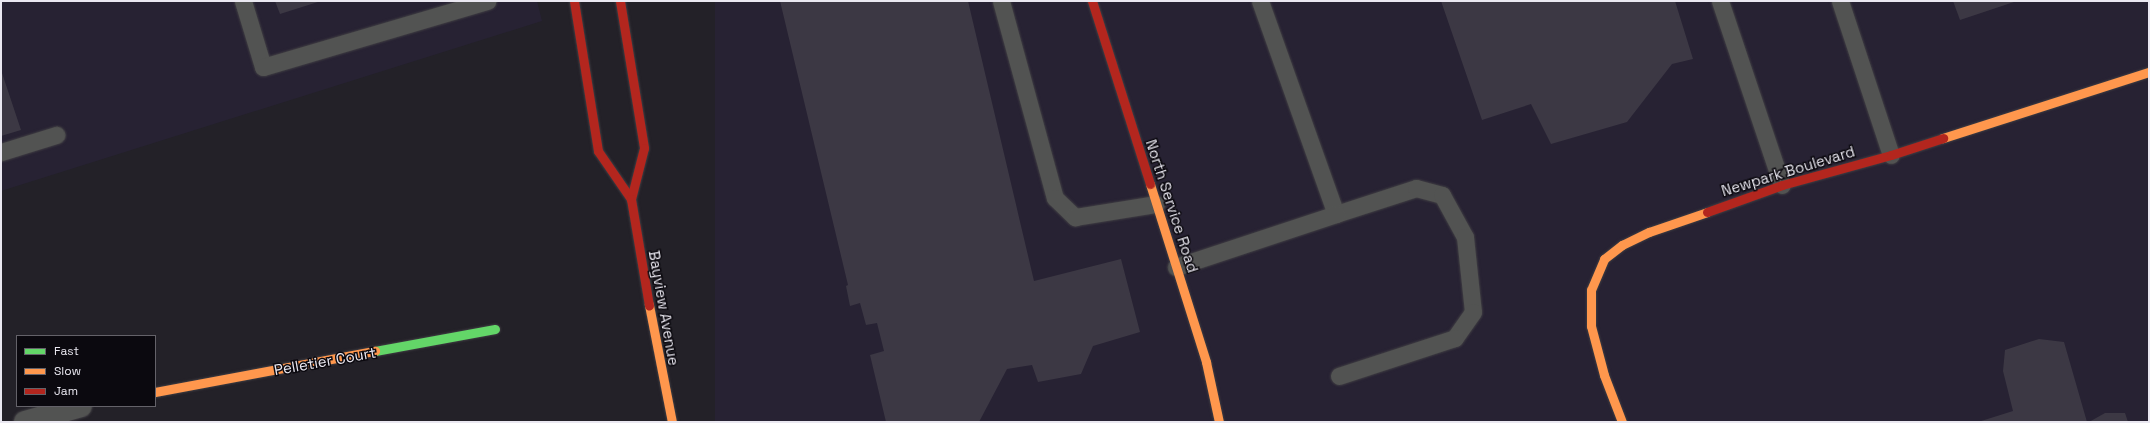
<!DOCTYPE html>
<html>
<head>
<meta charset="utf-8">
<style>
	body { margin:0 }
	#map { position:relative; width:2150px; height:423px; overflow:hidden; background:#232128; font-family:"Space Grotesk",sans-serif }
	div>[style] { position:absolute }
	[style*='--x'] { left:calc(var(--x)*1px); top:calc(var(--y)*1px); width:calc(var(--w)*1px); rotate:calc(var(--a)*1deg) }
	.built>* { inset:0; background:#272233; transform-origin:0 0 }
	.building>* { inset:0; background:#3c3844 }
	.roads { filter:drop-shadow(0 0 1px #403e43) drop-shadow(0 0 1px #403e43) }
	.lane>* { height:17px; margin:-8.5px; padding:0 8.5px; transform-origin:8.5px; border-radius:8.5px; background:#525352 }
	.street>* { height:22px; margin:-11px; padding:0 11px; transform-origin:11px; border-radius:11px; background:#525352 }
	.fast>* { height:9px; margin:-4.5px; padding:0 4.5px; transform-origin:4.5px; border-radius:4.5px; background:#63d668 }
	.slow>* { height:9px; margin:-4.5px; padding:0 4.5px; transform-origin:4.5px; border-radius:4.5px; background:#ff974d }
	.jam>* { height:9px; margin:-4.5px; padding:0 4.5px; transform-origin:4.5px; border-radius:4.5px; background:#b3261e }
	span { translate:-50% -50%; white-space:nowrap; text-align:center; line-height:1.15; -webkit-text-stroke:3px #0b090f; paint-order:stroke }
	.street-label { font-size:15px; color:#eae8f1 }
	.frame { position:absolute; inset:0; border:2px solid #eae8f1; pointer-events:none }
	.legend { position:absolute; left:16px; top:335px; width:140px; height:72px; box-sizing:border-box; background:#0b090f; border:1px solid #646269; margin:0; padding:5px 7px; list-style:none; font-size:12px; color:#eae8f1 }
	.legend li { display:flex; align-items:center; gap:8px; height:20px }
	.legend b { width:20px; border:1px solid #646269 }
</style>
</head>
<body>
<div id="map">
	<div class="built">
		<div style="clip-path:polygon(1px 1px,537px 1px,542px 21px,1px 191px)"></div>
		<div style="left:715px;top:1px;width:1434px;height:427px"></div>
	</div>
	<div class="building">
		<div style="clip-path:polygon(275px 1px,321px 1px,280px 14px)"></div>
		<div style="clip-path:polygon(780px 1px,968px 1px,1034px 281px,1121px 259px,1140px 332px,1093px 346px,1081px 374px,1038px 382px,1032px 365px,1007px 369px,979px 422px,886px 422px,870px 355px,884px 351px,877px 323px,866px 325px,860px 303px,850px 306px,846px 286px,848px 285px)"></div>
		<div style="clip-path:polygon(1441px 1px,1675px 1px,1693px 59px,1672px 64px,1627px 122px,1551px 144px,1531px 104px,1482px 120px)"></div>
		<div style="clip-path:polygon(1953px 1px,2017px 1px,1960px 20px)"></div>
		<div style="clip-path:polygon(1px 70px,21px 130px,1px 136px)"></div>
		<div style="clip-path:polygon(2039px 339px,2064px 342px,2087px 422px,1978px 422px,2013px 411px,2003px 371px,2005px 350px)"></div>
		<div style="clip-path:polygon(2105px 413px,2125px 413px,2128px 422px,2089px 422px)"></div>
	</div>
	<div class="roads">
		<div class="lane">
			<div style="--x:243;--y:1;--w:69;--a:73.1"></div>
			<div style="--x:263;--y:67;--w:234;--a:-16.4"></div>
			<div style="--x:1001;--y:1;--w:204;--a:74.7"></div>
			<div style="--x:1055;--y:198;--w:28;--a:44"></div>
			<div style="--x:1075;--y:217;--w:82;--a:-9.1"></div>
			<div style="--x:1260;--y:1;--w:226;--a:70.4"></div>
			<div style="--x:1336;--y:214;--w:84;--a:-18"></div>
			<div style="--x:1416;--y:188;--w:27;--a:15"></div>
			<div style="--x:1442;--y:195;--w:48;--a:61.3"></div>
			<div style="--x:1465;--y:237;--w:75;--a:83.9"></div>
			<div style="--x:1473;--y:312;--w:32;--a:125"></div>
			<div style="--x:1455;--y:338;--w:122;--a:161.9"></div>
			<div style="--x:1720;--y:1;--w:194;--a:71.4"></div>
			<div style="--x:1840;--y:1;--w:162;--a:71.7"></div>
			<div style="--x:1;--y:152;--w:58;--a:-17.2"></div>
			<div style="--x:1176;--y:267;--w:169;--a:-18.3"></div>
		</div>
		<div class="street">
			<div style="--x:25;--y:422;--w:58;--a:-15.9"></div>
		</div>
		<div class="fast">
			<div style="--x:375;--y:351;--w:122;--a:-10.4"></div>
		</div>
		<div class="slow">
			<div style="--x:1943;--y:138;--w:216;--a:-17.8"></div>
			<div style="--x:1150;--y:184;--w:187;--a:72.5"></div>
			<div style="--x:1206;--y:362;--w:61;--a:77.8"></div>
			<div style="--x:649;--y:305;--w:119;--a:78.9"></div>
			<div style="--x:155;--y:392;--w:224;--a:-10.6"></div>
			<div style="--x:1622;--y:422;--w:50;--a:-111"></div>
			<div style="--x:1604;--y:375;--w:51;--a:-104.9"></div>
			<div style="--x:1591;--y:326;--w:36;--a:-90"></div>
			<div style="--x:1591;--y:290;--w:34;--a:-67"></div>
			<div style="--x:1604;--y:259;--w:23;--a:-38"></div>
			<div style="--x:1622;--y:245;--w:30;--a:-26"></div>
			<div style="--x:1649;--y:232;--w:61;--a:-19"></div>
		</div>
		<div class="jam">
			<div style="--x:574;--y:1;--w:152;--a:80.9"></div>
			<div style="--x:598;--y:151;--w:58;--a:55.5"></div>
			<div style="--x:620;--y:1;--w:149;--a:80.7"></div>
			<div style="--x:644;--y:148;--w:53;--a:104.3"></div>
			<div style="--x:631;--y:199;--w:108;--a:80.4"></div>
			<div style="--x:1092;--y:1;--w:192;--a:72.4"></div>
			<div style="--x:1707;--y:212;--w:80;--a:-19.8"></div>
			<div style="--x:1782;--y:185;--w:113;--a:-15.4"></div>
			<div style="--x:1891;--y:155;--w:55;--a:-18.1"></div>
		</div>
	</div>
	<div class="street-label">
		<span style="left:1788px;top:171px;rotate:-17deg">Newpark Boulevard</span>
		<span style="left:1172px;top:206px;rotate:72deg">North Service Road</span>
		<span style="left:664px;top:308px;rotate:80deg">Bayview Avenue</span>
		<span style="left:325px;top:361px;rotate:-10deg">Pelletier Court</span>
	</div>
	<div class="frame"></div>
	<ul class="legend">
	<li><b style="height:5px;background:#63d668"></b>Fast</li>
	<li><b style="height:5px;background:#ff974d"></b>Slow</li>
	<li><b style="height:5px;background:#b3261e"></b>Jam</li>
	</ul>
</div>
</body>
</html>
